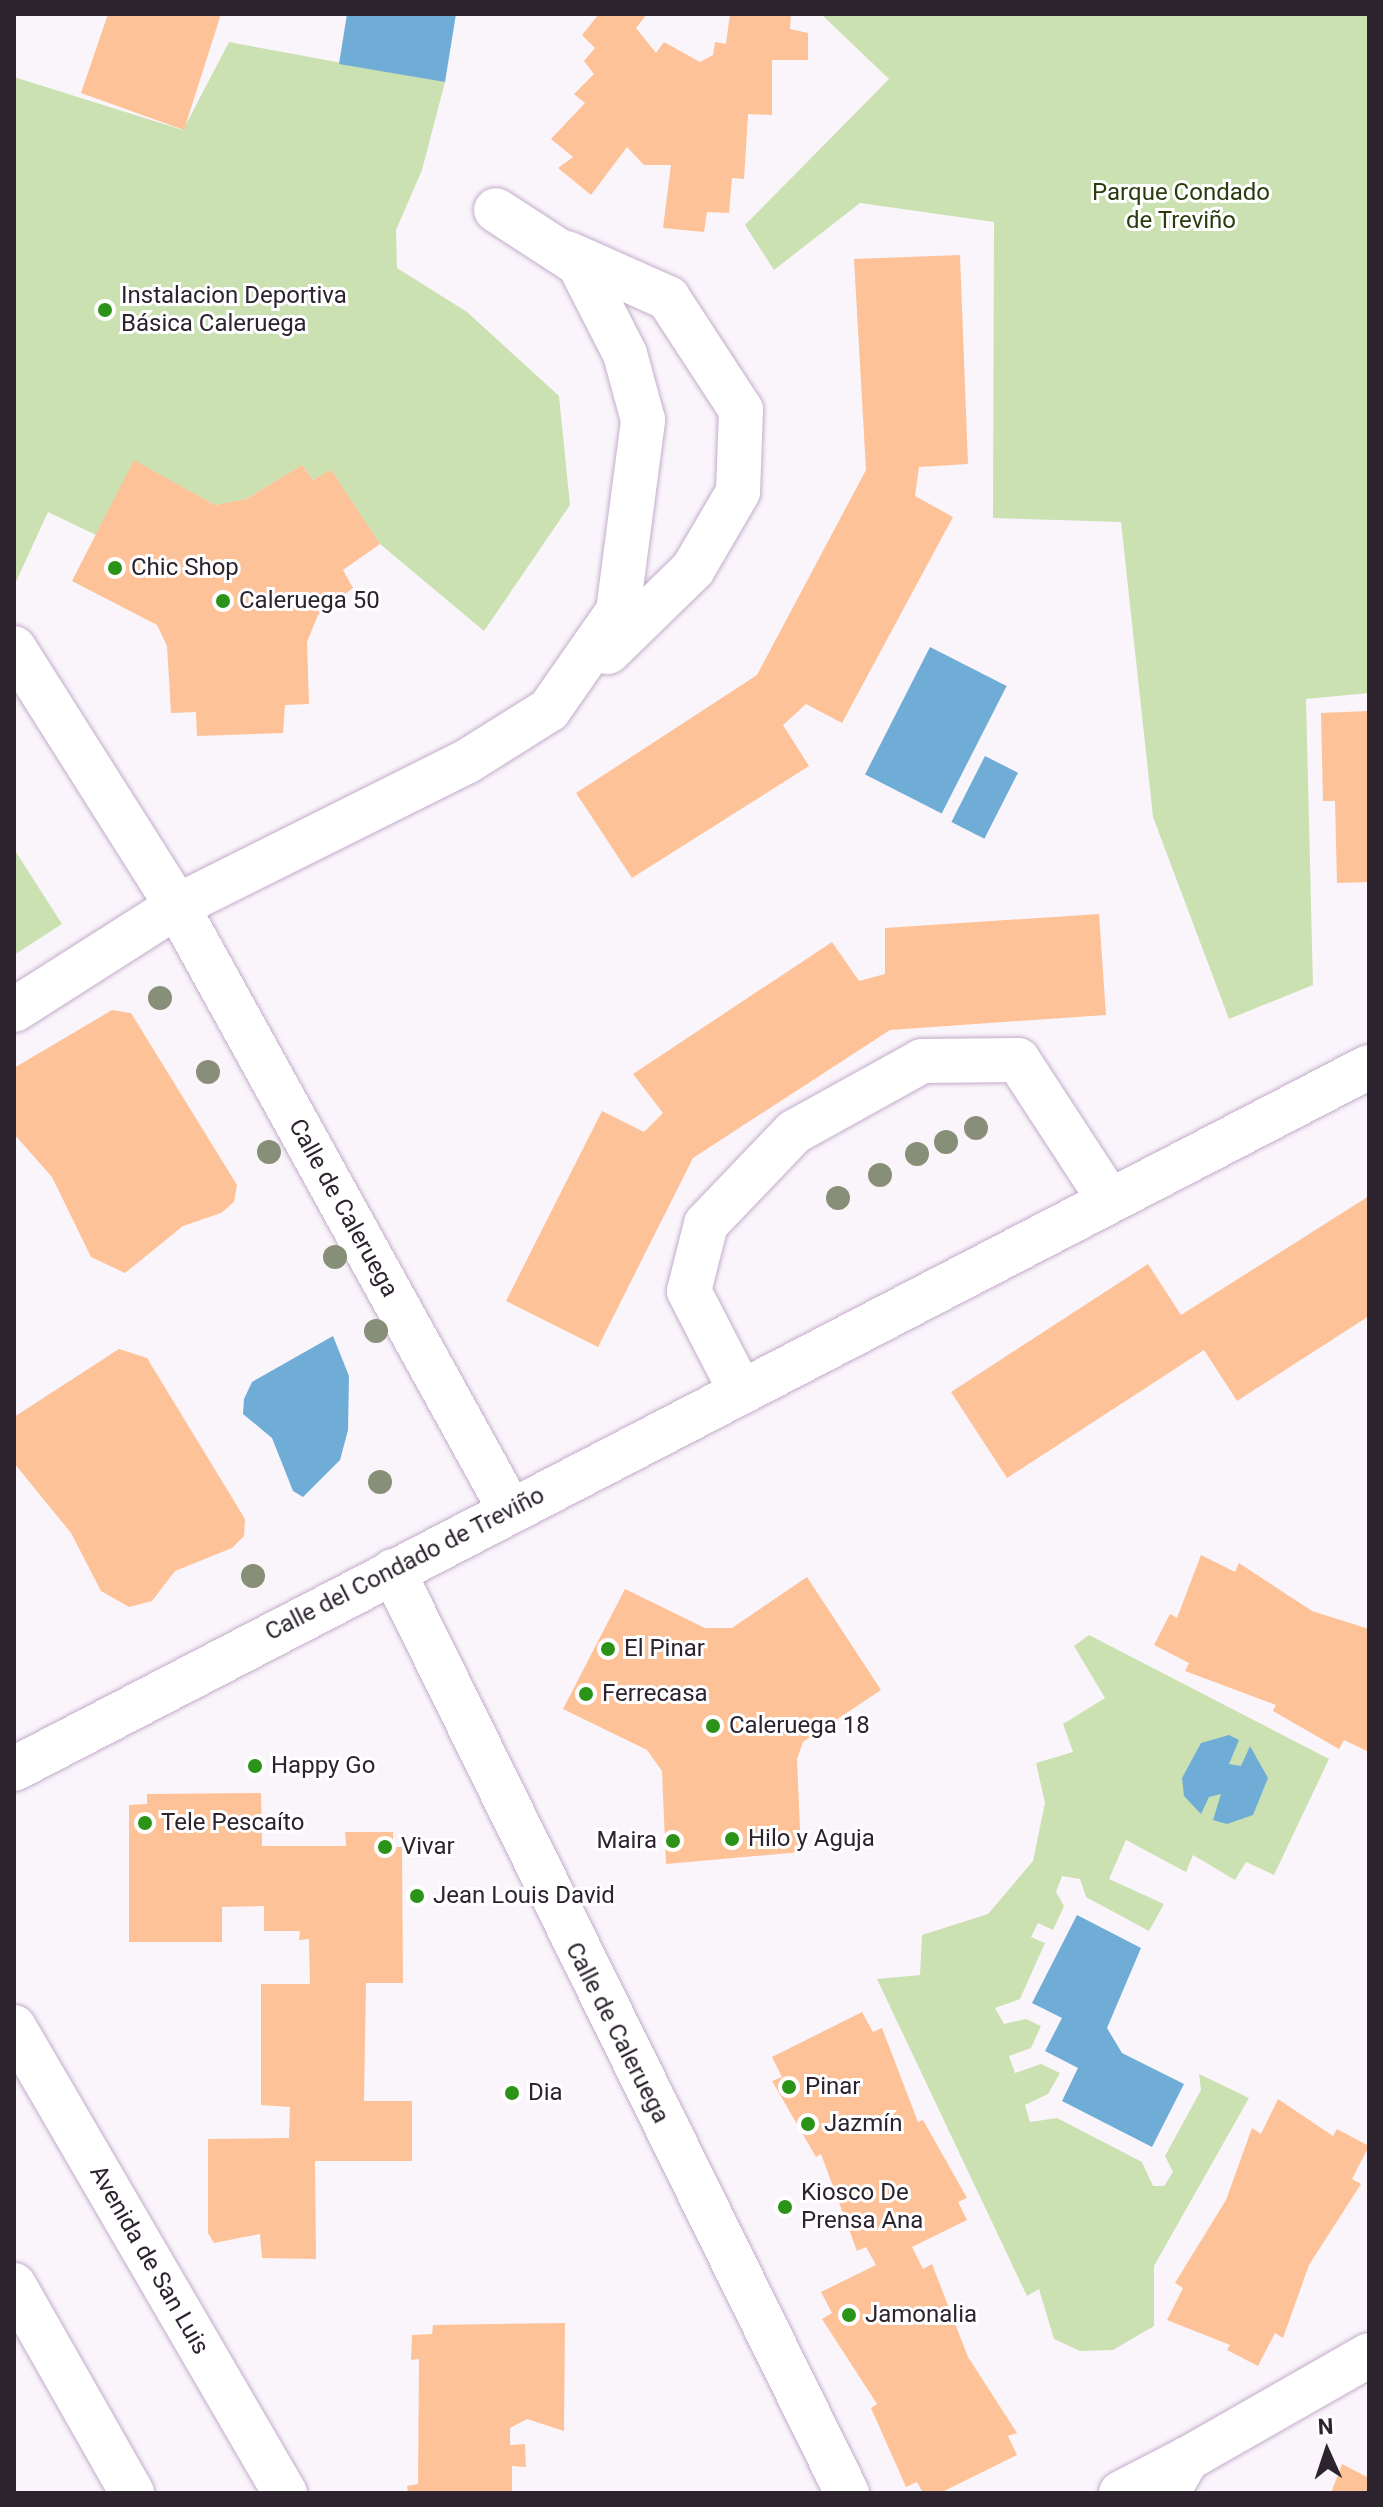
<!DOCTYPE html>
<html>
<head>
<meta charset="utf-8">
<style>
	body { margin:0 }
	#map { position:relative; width:1383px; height:2507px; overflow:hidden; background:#faf5fb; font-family:Roboto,sans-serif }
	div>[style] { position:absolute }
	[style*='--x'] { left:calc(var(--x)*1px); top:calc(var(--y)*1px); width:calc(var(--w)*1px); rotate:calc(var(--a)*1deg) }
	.green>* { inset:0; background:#cce1b2 }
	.water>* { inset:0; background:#6facd6; transform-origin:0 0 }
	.building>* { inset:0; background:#fec298 }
	.roads { filter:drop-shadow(0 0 2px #c3acca) drop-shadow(0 0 2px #c3acca) }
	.minor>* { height:44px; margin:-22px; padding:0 22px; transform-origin:22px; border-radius:22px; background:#fff }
	.tertiary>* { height:44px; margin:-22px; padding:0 22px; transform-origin:22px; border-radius:22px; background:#fff }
	.trees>* { width:24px; height:24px; margin:-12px; border-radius:50%; background:#888f79 }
	.dots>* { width:22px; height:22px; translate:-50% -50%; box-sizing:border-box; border:4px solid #fff; border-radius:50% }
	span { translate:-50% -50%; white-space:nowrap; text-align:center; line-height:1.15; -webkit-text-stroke:6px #fff; paint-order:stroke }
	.park-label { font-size:24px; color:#2b3b0e }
	.poi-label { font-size:24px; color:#2c232f }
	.left { translate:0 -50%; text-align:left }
	.right { translate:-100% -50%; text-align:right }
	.street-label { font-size:24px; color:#2c232f }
	.frame { position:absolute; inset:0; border:16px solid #2c232f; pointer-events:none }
	.north { position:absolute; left:1287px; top:2411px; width:80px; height:80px; -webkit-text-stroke:6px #fff; paint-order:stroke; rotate:357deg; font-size:22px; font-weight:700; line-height:32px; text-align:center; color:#2c232f }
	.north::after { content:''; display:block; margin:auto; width:28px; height:36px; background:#2c232f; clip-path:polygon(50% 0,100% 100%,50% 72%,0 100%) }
</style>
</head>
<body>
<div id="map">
	<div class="green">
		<div style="clip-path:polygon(821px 14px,1369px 14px,1369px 693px,1306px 699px,1313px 985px,1229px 1019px,1153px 817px,1121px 522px,993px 518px,994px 222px,860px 203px,774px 270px,745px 225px,889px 79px)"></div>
		<div style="clip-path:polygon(229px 42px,445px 82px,422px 170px,396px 230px,397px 268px,467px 312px,559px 396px,570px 505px,484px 631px,380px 544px,331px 471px,313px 480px,302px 465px,246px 499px,215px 505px,134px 461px,96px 535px,48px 512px,14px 586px,14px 77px,183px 130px)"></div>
		<div style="clip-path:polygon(14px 849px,62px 924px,14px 955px)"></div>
		<div style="clip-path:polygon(1089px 1635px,1329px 1759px,1274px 1875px,1246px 1862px,1235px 1880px,1193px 1855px,1186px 1872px,1126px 1840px,1109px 1879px,1164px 1904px,1149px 1931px,1086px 1897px,1080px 1879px,1062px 1876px,1056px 1892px,1064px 1906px,1053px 1930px,1038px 1923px,1031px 1937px,1045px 1943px,1020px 1999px,995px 2008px,1004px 2024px,1026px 2019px,1041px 2026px,1031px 2048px,1009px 2056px,1015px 2073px,1041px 2064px,1060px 2073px,1048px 2094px,1025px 2105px,1030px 2122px,1057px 2118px,1142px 2162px,1153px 2186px,1164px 2186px,1173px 2172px,1165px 2156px,1201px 2090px,1199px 2074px,1249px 2098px,1154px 2266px,1154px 2326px,1113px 2350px,1080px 2351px,1054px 2339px,1039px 2289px,1027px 2296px,877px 1979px,920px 1975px,922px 1935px,988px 1914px,1033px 1861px,1045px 1803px,1036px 1763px,1073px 1752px,1063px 1724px,1105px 1698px,1074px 1646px)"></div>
	</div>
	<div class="water">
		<div style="clip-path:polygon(347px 14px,456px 14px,445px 82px,339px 64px)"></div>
		<div style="left:930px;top:647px;width:86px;height:143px;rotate:27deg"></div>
		<div style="left:985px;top:756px;width:37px;height:74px;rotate:27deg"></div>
		<div style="clip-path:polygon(333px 1336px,349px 1376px,348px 1430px,340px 1460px,303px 1497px,293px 1491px,272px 1438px,243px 1414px,244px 1399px,252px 1382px)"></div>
		<div style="clip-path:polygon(1229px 1735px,1239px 1740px,1229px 1764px,1241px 1766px,1250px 1746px,1268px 1778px,1253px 1815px,1227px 1824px,1213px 1820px,1221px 1794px,1209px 1797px,1201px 1814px,1184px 1796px,1182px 1778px,1201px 1743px)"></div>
		<div style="clip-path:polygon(1077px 1915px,1141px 1948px,1107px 2028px,1122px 2053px,1184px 2084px,1152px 2147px,1062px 2101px,1078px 2068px,1045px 2051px,1062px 2018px,1032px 2003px)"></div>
	</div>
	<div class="building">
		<div style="clip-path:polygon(108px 14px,221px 14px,184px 130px,81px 93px)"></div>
		<div style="clip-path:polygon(599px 14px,647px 14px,636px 28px,656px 53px,664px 42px,700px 62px,713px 55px,715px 42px,726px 44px,730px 14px,791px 14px,790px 29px,808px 33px,808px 60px,772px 60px,772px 115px,748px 114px,744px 179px,732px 178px,729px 213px,707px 212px,704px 232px,663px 228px,671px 165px,644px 165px,627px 147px,591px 195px,558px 168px,573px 157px,551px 139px,585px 103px,574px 94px,594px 74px,584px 61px,595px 48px,582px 35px)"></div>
		<div style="clip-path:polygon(960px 255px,968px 464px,919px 467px,915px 496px,953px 517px,842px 723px,806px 704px,783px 725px,809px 766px,632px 878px,576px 793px,757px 675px,866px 470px,854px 259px)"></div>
		<div style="clip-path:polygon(134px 460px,215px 505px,246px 499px,302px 465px,313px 480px,331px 470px,380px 544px,343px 570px,353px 588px,318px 615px,307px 642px,309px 704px,285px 705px,283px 733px,197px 736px,196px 712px,171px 713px,167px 646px,157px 625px,72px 581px)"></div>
		<div style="clip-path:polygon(1369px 711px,1369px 882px,1337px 883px,1335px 801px,1323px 801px,1321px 713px)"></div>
		<div style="clip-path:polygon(1099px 914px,1106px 1015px,890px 1030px,693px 1158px,598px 1347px,506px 1301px,602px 1111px,644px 1132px,663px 1113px,633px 1074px,832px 942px,859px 981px,885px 974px,885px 928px)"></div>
		<div style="clip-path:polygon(112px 1010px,131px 1013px,237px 1185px,234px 1202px,221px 1213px,183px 1226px,125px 1273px,91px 1257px,52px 1177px,14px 1134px,14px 1068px)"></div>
		<div style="clip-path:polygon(1369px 1196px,1369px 1316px,1237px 1401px,1204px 1350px,1007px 1478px,951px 1392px,1148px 1264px,1181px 1315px)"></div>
		<div style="clip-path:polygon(119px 1349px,147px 1358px,245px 1519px,244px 1536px,232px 1548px,175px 1571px,152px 1601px,129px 1607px,101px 1591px,71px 1533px,14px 1463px,14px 1417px)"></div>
		<div style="clip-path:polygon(1201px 1555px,1235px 1572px,1239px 1563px,1312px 1611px,1369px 1629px,1369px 1752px,1344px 1740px,1339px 1749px,1273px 1711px,1276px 1705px,1185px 1671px,1189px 1663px,1154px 1645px,1170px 1614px,1177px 1618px)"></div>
		<div style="clip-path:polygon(807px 1577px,881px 1690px,803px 1742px,797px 1759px,801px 1852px,666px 1864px,662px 1771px,647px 1750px,563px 1709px,625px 1589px,705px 1628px,732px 1628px)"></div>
		<div style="clip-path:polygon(261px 1793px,262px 1846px,346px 1846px,345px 1832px,393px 1832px,393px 1847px,402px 1847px,403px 1983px,366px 1983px,364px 2101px,412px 2101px,412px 2161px,315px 2161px,316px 2259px,262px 2258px,260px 2234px,214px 2243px,208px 2233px,208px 2139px,289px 2138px,290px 2107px,261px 2105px,261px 1984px,310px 1984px,309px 1939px,299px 1940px,300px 1931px,264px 1931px,264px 1906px,222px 1907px,222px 1942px,129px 1942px,129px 1805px,147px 1804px,147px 1794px)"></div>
		<div style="clip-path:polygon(862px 2012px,873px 2032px,882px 2028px,918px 2122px,923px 2120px,967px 2198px,958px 2202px,967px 2220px,912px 2247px,923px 2269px,932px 2264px,968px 2357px,1017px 2433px,1008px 2436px,1017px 2455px,940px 2493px,923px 2493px,917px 2482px,906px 2487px,871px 2408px,877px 2404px,822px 2319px,832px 2313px,821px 2292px,876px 2265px,866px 2247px,857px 2251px,821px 2154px,816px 2157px,772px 2081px,782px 2077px,772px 2057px)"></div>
		<div style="clip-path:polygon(1278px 2099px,1333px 2136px,1337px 2129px,1369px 2146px,1352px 2179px,1361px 2184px,1309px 2265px,1283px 2338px,1275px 2333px,1258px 2366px,1227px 2350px,1230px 2345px,1167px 2320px,1183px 2288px,1175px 2283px,1226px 2200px,1252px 2128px,1261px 2134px)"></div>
		<div style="clip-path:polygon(565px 2323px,564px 2431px,527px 2419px,510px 2428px,510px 2445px,525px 2444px,526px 2467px,512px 2466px,512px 2493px,408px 2493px,407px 2486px,418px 2484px,419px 2359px,411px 2360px,412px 2335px,432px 2334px,433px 2325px)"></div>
		<div style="clip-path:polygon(1342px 2464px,1369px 2478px,1369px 2493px,1331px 2493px)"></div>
	</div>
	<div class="roads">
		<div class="minor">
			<div style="--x:567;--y:253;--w:111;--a:24"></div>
			<div style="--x:668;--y:298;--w:134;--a:56.9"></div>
			<div style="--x:741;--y:410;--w:82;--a:92.1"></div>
			<div style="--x:738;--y:492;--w:89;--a:120.3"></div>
			<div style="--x:693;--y:569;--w:119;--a:135.7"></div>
			<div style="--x:14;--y:648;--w:305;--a:57.7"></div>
			<div style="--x:177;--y:906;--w:690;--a:61.13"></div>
			<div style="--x:14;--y:1010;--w:193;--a:-32.5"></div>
			<div style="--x:177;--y:906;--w:323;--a:-26.5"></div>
			<div style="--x:466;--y:762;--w:98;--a:-32.1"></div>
			<div style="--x:549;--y:710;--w:121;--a:-55.1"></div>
			<div style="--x:618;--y:611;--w:193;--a:-82.5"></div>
			<div style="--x:643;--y:420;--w:68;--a:-105.3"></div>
			<div style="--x:625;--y:354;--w:101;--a:-117.1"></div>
			<div style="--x:579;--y:264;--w:99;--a:-147"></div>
			<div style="--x:740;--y:1390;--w:111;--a:-117.3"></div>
			<div style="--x:689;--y:1291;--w:69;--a:-75.8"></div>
			<div style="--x:706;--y:1224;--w:127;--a:-46.3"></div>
			<div style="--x:794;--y:1132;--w:146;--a:-29"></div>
			<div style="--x:922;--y:1061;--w:96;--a:-0.6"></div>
			<div style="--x:1018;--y:1060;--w:168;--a:56.9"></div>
			<div style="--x:393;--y:1571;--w:1028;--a:63.78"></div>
			<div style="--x:14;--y:1769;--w:1526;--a:-27.39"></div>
			<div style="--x:1187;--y:2459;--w:210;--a:-29.7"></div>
			<div style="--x:1121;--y:2493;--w:74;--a:-27.3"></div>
			<div style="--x:1187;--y:2459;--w:39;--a:120"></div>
		</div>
		<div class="tertiary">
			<div style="--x:14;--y:2027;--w:539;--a:59.82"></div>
			<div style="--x:14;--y:2285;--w:239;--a:60.4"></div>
		</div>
	</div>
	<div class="trees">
		<div style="left:160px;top:998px"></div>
		<div style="left:208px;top:1072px"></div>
		<div style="left:976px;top:1128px"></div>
		<div style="left:946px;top:1142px"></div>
		<div style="left:269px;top:1152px"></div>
		<div style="left:917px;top:1154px"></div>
		<div style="left:880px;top:1175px"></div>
		<div style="left:838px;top:1198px"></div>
		<div style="left:335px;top:1257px"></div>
		<div style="left:376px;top:1331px"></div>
		<div style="left:380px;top:1482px"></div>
		<div style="left:253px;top:1576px"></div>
	</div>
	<div class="dots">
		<div style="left:105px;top:310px;background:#2b9318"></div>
		<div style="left:115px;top:568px;background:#2b9318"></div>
		<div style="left:223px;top:601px;background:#2b9318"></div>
		<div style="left:608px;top:1649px;background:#2b9318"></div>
		<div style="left:586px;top:1694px;background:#2b9318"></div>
		<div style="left:713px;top:1726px;background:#2b9318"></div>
		<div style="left:255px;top:1766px;background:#2b9318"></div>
		<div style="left:145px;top:1823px;background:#2b9318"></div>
		<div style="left:732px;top:1839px;background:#2b9318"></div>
		<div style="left:673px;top:1841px;background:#2b9318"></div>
		<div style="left:385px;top:1847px;background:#2b9318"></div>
		<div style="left:417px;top:1896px;background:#2b9318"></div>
		<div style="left:789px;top:2087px;background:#2b9318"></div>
		<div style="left:512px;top:2093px;background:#2b9318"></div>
		<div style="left:808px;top:2124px;background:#2b9318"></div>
		<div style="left:785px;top:2207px;background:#2b9318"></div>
		<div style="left:849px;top:2315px;background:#2b9318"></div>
	</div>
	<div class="park-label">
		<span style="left:1181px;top:207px">Parque Condado<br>de Treviño</span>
	</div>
	<div class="poi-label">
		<span class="left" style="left:121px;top:310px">Instalacion Deportiva<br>Básica Caleruega</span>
		<span class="left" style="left:131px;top:568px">Chic Shop</span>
		<span class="left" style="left:239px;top:601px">Caleruega 50</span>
		<span class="left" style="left:624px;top:1649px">El Pinar</span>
		<span class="left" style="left:602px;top:1694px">Ferrecasa</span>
		<span class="left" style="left:729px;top:1726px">Caleruega 18</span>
		<span class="left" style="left:271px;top:1766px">Happy Go</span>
		<span class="left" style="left:161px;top:1823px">Tele Pescaíto</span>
		<span class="left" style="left:748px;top:1839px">Hilo y Aguja</span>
		<span class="right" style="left:657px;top:1841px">Maira</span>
		<span class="left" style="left:401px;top:1847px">Vivar</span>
		<span class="left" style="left:433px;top:1896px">Jean Louis David</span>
		<span class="left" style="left:805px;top:2087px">Pinar</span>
		<span class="left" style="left:528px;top:2093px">Dia</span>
		<span class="left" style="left:824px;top:2124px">Jazmín</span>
		<span class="left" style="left:801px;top:2207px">Kiosco De<br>Prensa Ana</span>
		<span class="left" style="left:865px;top:2315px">Jamonalia</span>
	</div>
	<div class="street-label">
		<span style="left:343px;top:1208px;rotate:61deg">Calle de Caleruega</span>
		<span style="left:405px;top:1564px;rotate:-27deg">Calle del Condado de Treviño</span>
		<span style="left:617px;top:2033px;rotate:63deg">Calle de Caleruega</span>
		<span style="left:149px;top:2260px;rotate:60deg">Avenida de San Luis</span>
	</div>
	<div class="frame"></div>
	<div class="north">N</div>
</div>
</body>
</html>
